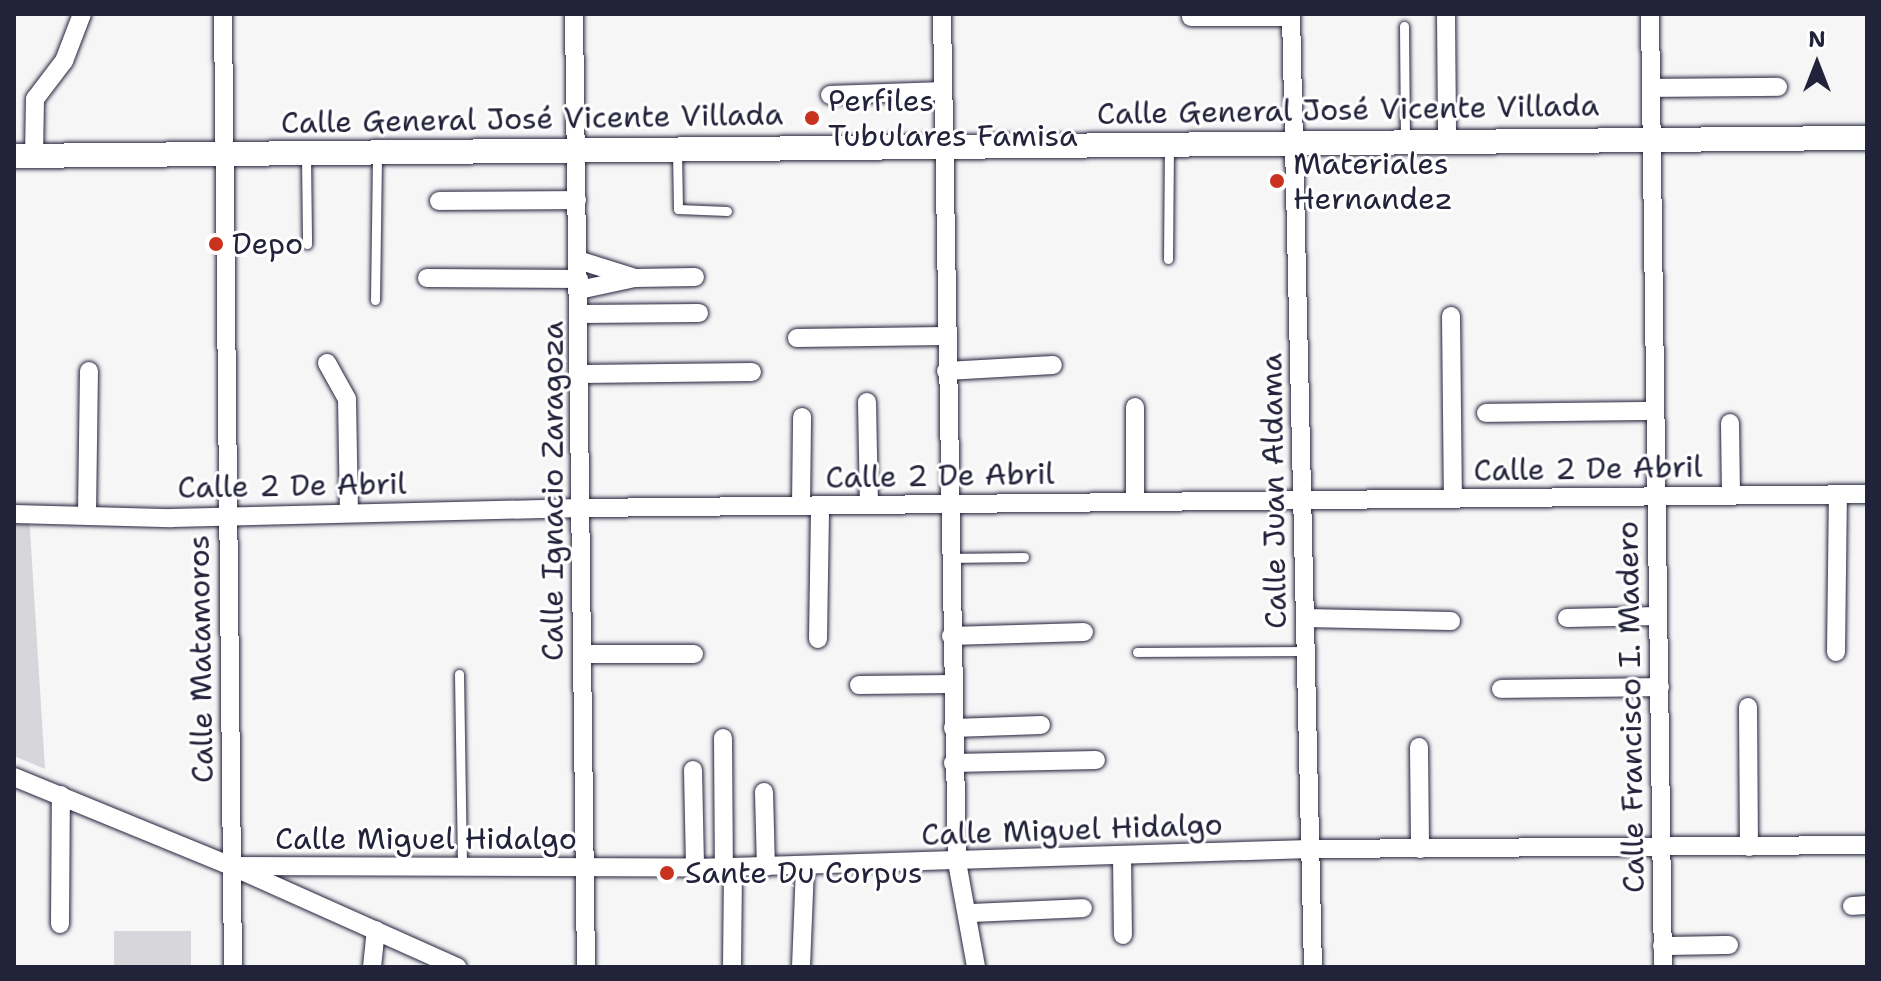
<!DOCTYPE html>
<html>
<head>
<meta charset="utf-8">
<style>
	body { margin:0 }
	#map { position:relative; width:1881px; height:981px; overflow:hidden; background:#f6f6f7; font-family:"Shantell Sans",sans-serif }
	div>[style] { position:absolute }
	[style*='--x'] { left:calc(var(--x)*1px); top:calc(var(--y)*1px); width:calc(var(--w)*1px); rotate:calc(var(--a)*1deg) }
	.green>* { inset:0; background:#d7d7db; transform-origin:0 0 }
	.roads { filter:drop-shadow(0 0 2px #22223b) drop-shadow(0 0 2px #22223b) }
	.lane>* { height:9px; margin:-4.5px; padding:0 4.5px; transform-origin:4.5px; border-radius:4.5px; background:#fff }
	.street>* { height:18px; margin:-9px; padding:0 9px; transform-origin:9px; border-radius:9px; background:#fff }
	.secondary>* { height:24px; margin:-12px; padding:0 12px; transform-origin:12px; border-radius:12px; background:#fff }
	.dots>* { width:22px; height:22px; translate:-50% -50%; box-sizing:border-box; border:4px solid #fff; border-radius:50% }
	span { translate:-50% -50%; white-space:nowrap; text-align:center; line-height:1.15; -webkit-text-stroke:6px #fff; paint-order:stroke }
	.poi-label { font-size:30px; color:#22223b }
	.left { translate:0 -50%; text-align:left }
	.street-label { font-size:30px; color:#22223b }
	.frame { position:absolute; inset:0; border:16px solid #22223b; pointer-events:none }
	.north { position:absolute; left:1777px; top:24px; width:80px; height:80px; -webkit-text-stroke:6px #fff; paint-order:stroke; rotate:0deg; font-size:22px; font-weight:700; line-height:32px; text-align:center; color:#22223b }
	.north::after { content:''; display:block; margin:auto; width:28px; height:36px; background:#22223b; clip-path:polygon(50% 0,100% 100%,50% 72%,0 100%) }
</style>
</head>
<body>
<div id="map">
	<div class="green">
		<div style="clip-path:polygon(14px 514px,29px 514px,45px 769px,14px 756px)"></div>
		<div style="left:114px;top:931px;width:77px;height:36px"></div>
	</div>
	<div class="roads">
		<div class="lane">
			<div style="--x:1404;--y:26;--w:115;--a:89.5"></div>
			<div style="--x:677;--y:151;--w:58;--a:89"></div>
			<div style="--x:678;--y:209;--w:49;--a:2.3"></div>
			<div style="--x:306;--y:156;--w:88;--a:89.3"></div>
			<div style="--x:1168;--y:259;--w:113;--a:-89.5"></div>
			<div style="--x:375;--y:300;--w:144;--a:-89.2"></div>
			<div style="--x:949;--y:558;--w:75;--a:-0.8"></div>
			<div style="--x:1137;--y:652;--w:169;--a:-0.3"></div>
			<div style="--x:459;--y:674;--w:193;--a:89.1"></div>
		</div>
		<div class="street">
			<div style="--x:223;--y:14;--w:953;--a:89.4"></div>
			<div style="--x:574;--y:14;--w:953;--a:89.28"></div>
			<div style="--x:942;--y:14;--w:848;--a:88.99"></div>
			<div style="--x:957;--y:862;--w:107;--a:79.7"></div>
			<div style="--x:1291;--y:14;--w:953;--a:88.68"></div>
			<div style="--x:1446;--y:14;--w:126;--a:89.5"></div>
			<div style="--x:1650;--y:14;--w:953;--a:89.22"></div>
			<div style="--x:1191;--y:17;--w:100;--a:0"></div>
			<div style="--x:1651;--y:88;--w:127;--a:-0.5"></div>
			<div style="--x:830;--y:95;--w:112;--a:-2"></div>
			<div style="--x:34;--y:156;--w:57;--a:-89"></div>
			<div style="--x:35;--y:99;--w:48;--a:-52.7"></div>
			<div style="--x:64;--y:61;--w:50;--a:-69"></div>
			<div style="--x:439;--y:201;--w:138;--a:-0.4"></div>
			<div style="--x:578;--y:260;--w:57;--a:17.5"></div>
			<div style="--x:427;--y:278;--w:152;--a:0.4"></div>
			<div style="--x:579;--y:290;--w:57;--a:-12.1"></div>
			<div style="--x:635;--y:278;--w:60;--a:-1"></div>
			<div style="--x:580;--y:314;--w:119;--a:-0.5"></div>
			<div style="--x:1451;--y:316;--w:182;--a:89.4"></div>
			<div style="--x:797;--y:338;--w:148;--a:-0.8"></div>
			<div style="--x:327;--y:363;--w:41;--a:60.9"></div>
			<div style="--x:347;--y:399;--w:114;--a:89"></div>
			<div style="--x:946;--y:371;--w:107;--a:-3.2"></div>
			<div style="--x:582;--y:374;--w:170;--a:-0.7"></div>
			<div style="--x:867;--y:402;--w:103;--a:88.9"></div>
			<div style="--x:1135;--y:407;--w:95;--a:90"></div>
			<div style="--x:1486;--y:413;--w:168;--a:-0.7"></div>
			<div style="--x:1730;--y:423;--w:73;--a:89.2"></div>
			<div style="--x:801;--y:505;--w:88;--a:-89.3"></div>
			<div style="--x:87;--y:513;--w:142;--a:-89.2"></div>
			<div style="--x:14;--y:514;--w:158;--a:1.5"></div>
			<div style="--x:172;--y:518;--w:410;--a:-1.4"></div>
			<div style="--x:582;--y:508;--w:1285;--a:-0.62"></div>
			<div style="--x:1305;--y:618;--w:146;--a:1.2"></div>
			<div style="--x:1567;--y:618;--w:91;--a:-1.3"></div>
			<div style="--x:951;--y:636;--w:133;--a:-1.7"></div>
			<div style="--x:818;--y:639;--w:134;--a:-89.1"></div>
			<div style="--x:1836;--y:652;--w:158;--a:-89.3"></div>
			<div style="--x:582;--y:654;--w:112;--a:0"></div>
			<div style="--x:859;--y:685;--w:92;--a:-0.6"></div>
			<div style="--x:1501;--y:689;--w:159;--a:-0.7"></div>
			<div style="--x:1748;--y:707;--w:140;--a:89.6"></div>
			<div style="--x:953;--y:728;--w:88;--a:-2"></div>
			<div style="--x:723;--y:738;--w:130;--a:89.6"></div>
			<div style="--x:1419;--y:747;--w:102;--a:89.4"></div>
			<div style="--x:953;--y:763;--w:143;--a:-1.2"></div>
			<div style="--x:693;--y:770;--w:98;--a:88.8"></div>
			<div style="--x:14;--y:777;--w:235;--a:22.3"></div>
			<div style="--x:231;--y:866;--w:248;--a:24.1"></div>
			<div style="--x:764;--y:792;--w:75;--a:88.5"></div>
			<div style="--x:1122;--y:857;--w:78;--a:89.3"></div>
			<div style="--x:231;--y:866;--w:464;--a:0.2"></div>
			<div style="--x:695;--y:868;--w:615;--a:-1.77"></div>
			<div style="--x:1310;--y:849;--w:557;--a:-0.41"></div>
			<div style="--x:1852;--y:906;--w:15;--a:-4"></div>
			<div style="--x:969;--y:913;--w:114;--a:-2.5"></div>
			<div style="--x:60;--y:924;--w:129;--a:-89.6"></div>
			<div style="--x:1662;--y:946;--w:67;--a:-0.9"></div>
			<div style="--x:372;--y:967;--w:37;--a:-84"></div>
			<div style="--x:732;--y:967;--w:99;--a:-89.4"></div>
			<div style="--x:801;--y:967;--w:101;--a:-87.7"></div>
		</div>
		<div class="secondary">
			<div style="--x:14;--y:156;--w:1853;--a:-0.56"></div>
		</div>
	</div>
	<div class="dots">
		<div style="left:812px;top:118px;background:#c8321e"></div>
		<div style="left:1277px;top:181px;background:#c8321e"></div>
		<div style="left:216px;top:244px;background:#c8321e"></div>
		<div style="left:667px;top:873px;background:#c8321e"></div>
	</div>
	<div class="poi-label">
		<span class="left" style="left:828px;top:118px">Perfiles<br>Tubulares Famisa</span>
		<span class="left" style="left:1293px;top:181px">Materiales<br>Hernandez</span>
		<span class="left" style="left:232px;top:244px">Depo</span>
		<span class="left" style="left:685px;top:873px">Sante Du Corpus</span>
	</div>
	<div class="street-label">
		<span style="left:1348px;top:110px;rotate:-1deg">Calle General José Vicente Villada</span>
		<span style="left:532px;top:119px;rotate:-1deg">Calle General José Vicente Villada</span>
		<span style="left:1588px;top:469px;rotate:-1deg">Calle 2 De Abril</span>
		<span style="left:940px;top:476px;rotate:-1deg">Calle 2 De Abril</span>
		<span style="left:292px;top:486px;rotate:-1deg">Calle 2 De Abril</span>
		<span style="left:553px;top:491px;rotate:-90deg">Calle Ignacio Zaragoza</span>
		<span style="left:1274px;top:491px;rotate:-91deg">Calle Juan Aldama</span>
		<span style="left:201px;top:659px;rotate:-91deg">Calle Matamoros</span>
		<span style="left:1631px;top:707px;rotate:-91deg">Calle Francisco I. Madero</span>
		<span style="left:1072px;top:830px;rotate:-2deg">Calle Miguel Hidalgo</span>
		<span style="left:426px;top:839px">Calle Miguel Hidalgo</span>
	</div>
	<div class="frame"></div>
	<div class="north">N</div>
</div>
</body>
</html>
